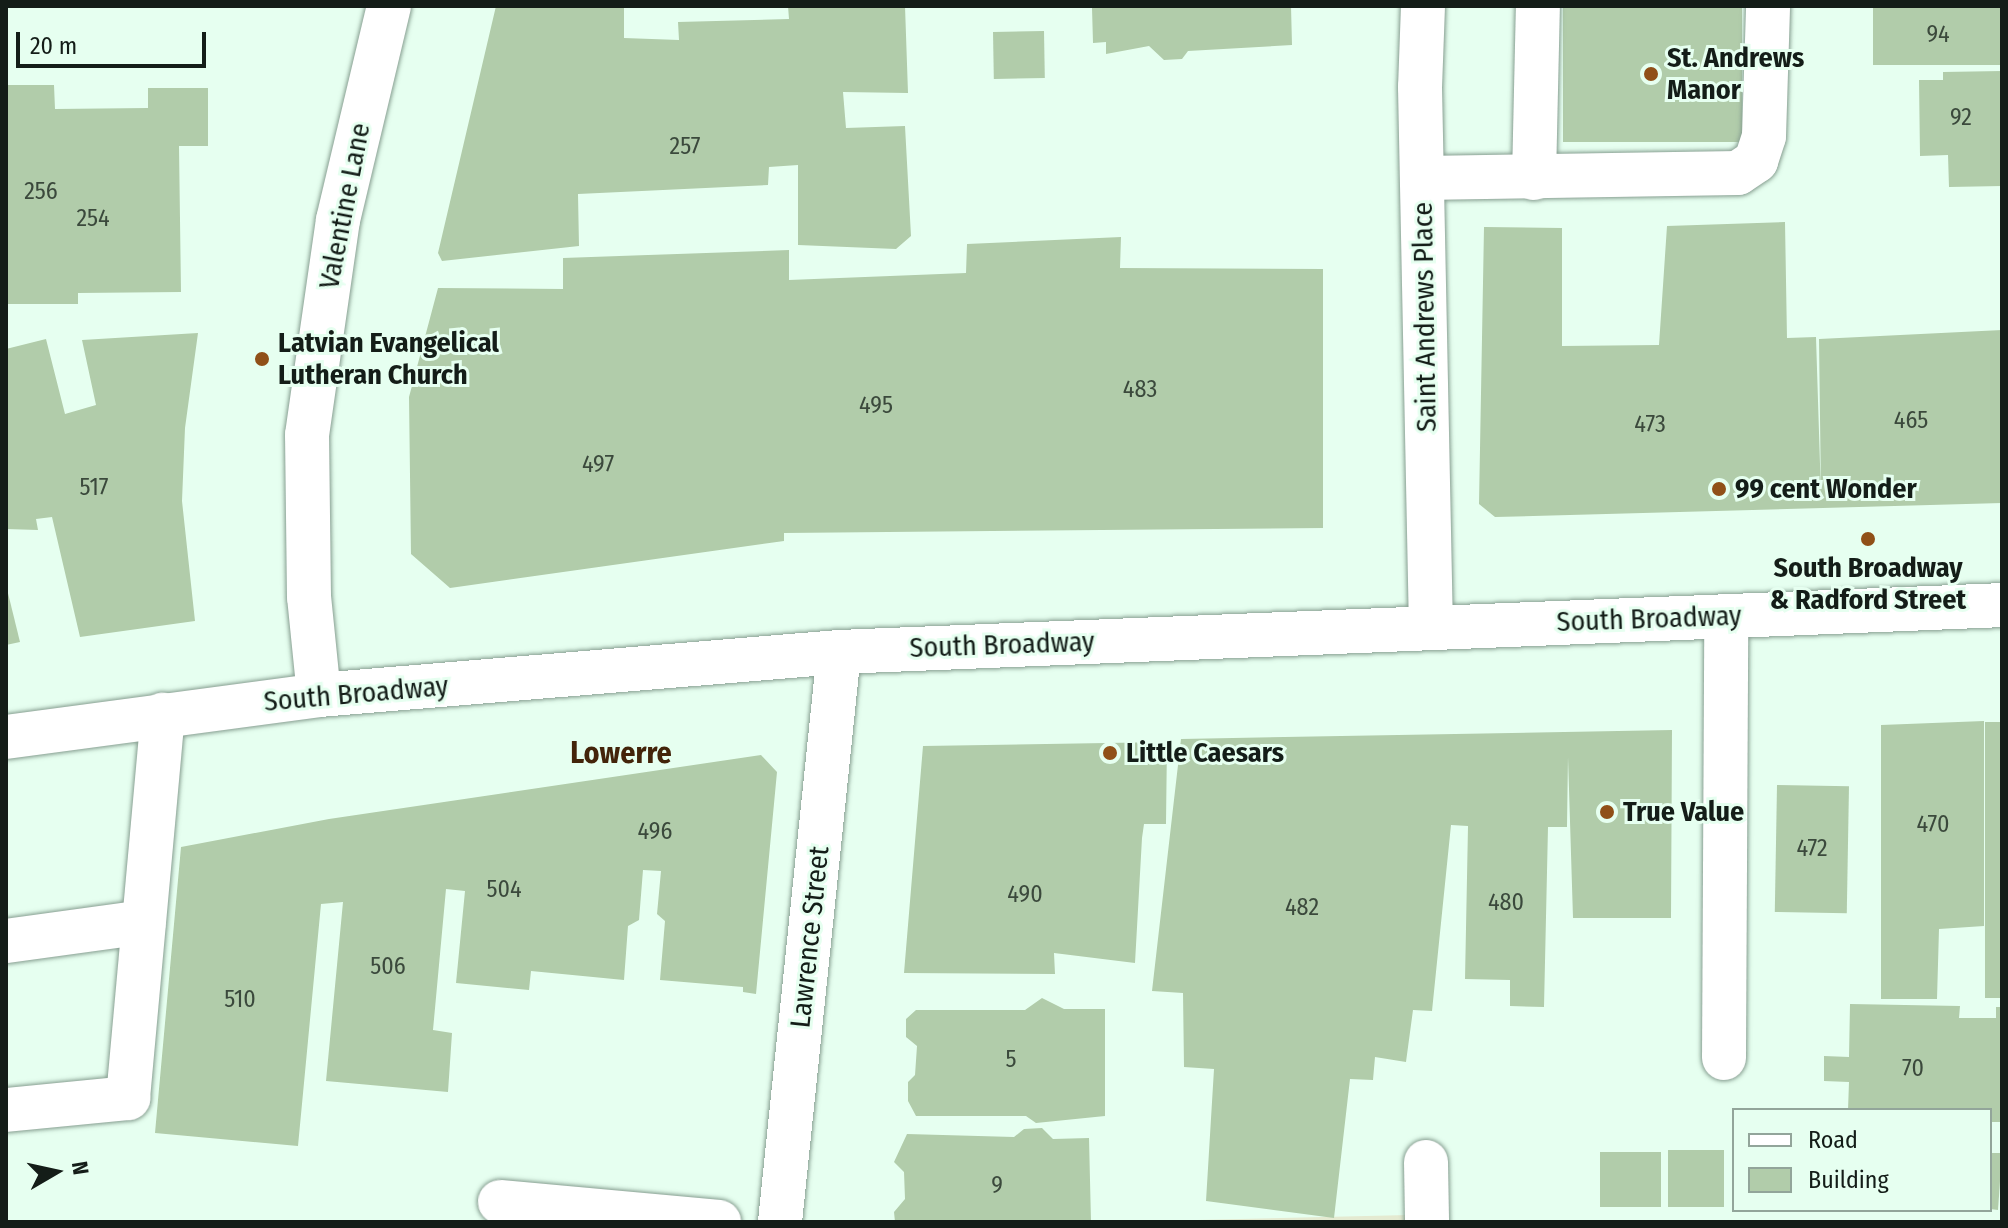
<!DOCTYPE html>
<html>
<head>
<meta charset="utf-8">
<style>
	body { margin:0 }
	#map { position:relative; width:2008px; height:1228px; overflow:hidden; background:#e6fff0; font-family:"Fira Sans Condensed",sans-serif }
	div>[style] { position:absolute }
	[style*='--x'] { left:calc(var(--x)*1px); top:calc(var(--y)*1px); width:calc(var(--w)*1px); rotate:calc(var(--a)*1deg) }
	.green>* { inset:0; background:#e4ead1 }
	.building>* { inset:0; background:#b1ccaa; transform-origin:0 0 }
	.roads { filter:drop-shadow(0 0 2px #879f91) drop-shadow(0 0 2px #879f91) }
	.minor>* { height:44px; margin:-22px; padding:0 22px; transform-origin:22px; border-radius:22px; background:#fff }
	.major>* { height:44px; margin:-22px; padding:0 22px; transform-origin:22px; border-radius:22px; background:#fff }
	.dots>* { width:22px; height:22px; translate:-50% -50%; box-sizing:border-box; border:4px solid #e6fff0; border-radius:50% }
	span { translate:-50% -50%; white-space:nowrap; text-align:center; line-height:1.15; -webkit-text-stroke:6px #e6fff0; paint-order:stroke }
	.number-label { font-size:24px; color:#3b493c }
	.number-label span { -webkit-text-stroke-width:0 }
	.poi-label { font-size:28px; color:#141d18; font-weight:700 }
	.left { translate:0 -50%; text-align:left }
	.street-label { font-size:28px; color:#141d18 }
	.neighbourhood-label { font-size:30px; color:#43240a; font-weight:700 }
	.frame { position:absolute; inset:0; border:8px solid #141d18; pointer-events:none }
	.legend { position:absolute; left:1732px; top:1108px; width:260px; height:104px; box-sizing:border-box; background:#e6fff0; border:2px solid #92a59a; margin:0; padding:10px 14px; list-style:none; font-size:24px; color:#141d18 }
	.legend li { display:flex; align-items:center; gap:16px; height:40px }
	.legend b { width:40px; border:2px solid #92a59a }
	.north { position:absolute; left:16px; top:1132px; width:80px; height:80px; -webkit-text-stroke:6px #e6fff0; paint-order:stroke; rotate:81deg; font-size:22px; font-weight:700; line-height:32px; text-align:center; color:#141d18 }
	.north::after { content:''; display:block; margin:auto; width:28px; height:36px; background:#141d18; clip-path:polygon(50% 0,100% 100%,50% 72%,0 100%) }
	.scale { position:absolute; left:16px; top:32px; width:190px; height:36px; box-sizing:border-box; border:4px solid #141d18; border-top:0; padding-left:10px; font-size:24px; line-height:28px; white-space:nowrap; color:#141d18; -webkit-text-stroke:6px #e6fff0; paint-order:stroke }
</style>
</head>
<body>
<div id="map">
	<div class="green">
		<div style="clip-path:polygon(1409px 1215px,1408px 1222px,1153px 1222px,1154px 1221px)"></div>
	</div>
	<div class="building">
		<div style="clip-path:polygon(496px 6px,624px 6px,624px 38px,679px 40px,678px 22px,789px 19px,788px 6px,905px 6px,908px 93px,843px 92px,846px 128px,905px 126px,911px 236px,896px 249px,798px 245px,798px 165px,769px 167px,768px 185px,578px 194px,579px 246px,442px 261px,438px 253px)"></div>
		<div style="clip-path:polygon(1291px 6px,1292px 45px,1188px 51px,1182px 59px,1164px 60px,1149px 46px,1106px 54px,1106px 42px,1093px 43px,1092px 8px)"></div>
		<div style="left:1563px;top:6px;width:179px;height:136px"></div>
		<div style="left:1873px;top:6px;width:129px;height:59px"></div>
		<div style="left:1044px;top:31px;width:47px;height:51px;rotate:89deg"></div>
		<div style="clip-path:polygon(2002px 71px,2002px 186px,1949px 187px,1948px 155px,1920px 156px,1919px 80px,1943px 80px,1943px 72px)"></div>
		<div style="clip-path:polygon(6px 85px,54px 85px,55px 109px,148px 108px,148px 88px,208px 88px,208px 146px,179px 146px,181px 292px,78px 293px,78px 304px,6px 304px)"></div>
		<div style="clip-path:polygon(1785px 222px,1787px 338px,1816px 337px,1821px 496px,1819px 339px,2002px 330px,2002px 503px,1495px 517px,1479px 504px,1484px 227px,1562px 228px,1562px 346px,1659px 345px,1667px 226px)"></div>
		<div style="clip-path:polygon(1121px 237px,1120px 268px,1323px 269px,1323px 528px,784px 533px,784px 541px,450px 588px,411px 554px,409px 397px,438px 288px,563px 289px,563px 258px,789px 250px,789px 280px,966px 273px,967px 244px)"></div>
		<div style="clip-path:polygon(198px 333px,185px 428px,182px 501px,195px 621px,80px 637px,52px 517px,36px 519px,38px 530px,6px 529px,6px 349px,46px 339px,65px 414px,96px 405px,82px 340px)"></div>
		<div style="clip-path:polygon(6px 585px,20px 642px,6px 645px)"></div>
		<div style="clip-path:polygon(1984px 721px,1984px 926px,1939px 929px,1937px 999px,1881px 999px,1881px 725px)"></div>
		<div style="left:2002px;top:722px;width:276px;height:17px;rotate:90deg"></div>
		<div style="clip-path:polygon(1672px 730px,1671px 918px,1573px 918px,1568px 757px,1567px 827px,1548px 827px,1544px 1007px,1510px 1006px,1510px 980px,1465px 979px,1468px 826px,1451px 825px,1432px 1011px,1413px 1010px,1406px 1062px,1375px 1057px,1373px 1080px,1350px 1079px,1334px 1218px,1206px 1201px,1214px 1069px,1184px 1067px,1183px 993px,1152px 991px,1181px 739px)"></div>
		<div style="clip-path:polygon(1167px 742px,1166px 824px,1144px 824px,1142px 838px,1135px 963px,1054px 953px,1055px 974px,904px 973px,923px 746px)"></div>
		<div style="clip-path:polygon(761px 755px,777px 772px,756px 994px,743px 992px,743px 987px,660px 980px,665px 921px,657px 914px,661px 871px,643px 870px,639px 920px,628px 926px,624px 980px,531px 971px,529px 990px,456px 983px,465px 891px,446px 889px,433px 1030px,452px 1033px,448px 1092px,326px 1081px,343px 902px,321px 904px,298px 1146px,155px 1133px,181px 847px,329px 819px)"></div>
		<div style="left:1777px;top:785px;width:72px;height:127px;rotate:1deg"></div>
		<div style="clip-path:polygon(1042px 998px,1064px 1009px,1105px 1009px,1105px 1116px,1036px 1123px,1026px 1116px,916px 1116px,908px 1101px,908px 1082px,915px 1075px,917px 1046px,906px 1037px,906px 1019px,916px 1010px,1025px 1010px)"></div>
		<div style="clip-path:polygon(1850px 1004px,1960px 1006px,1959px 1018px,1996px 1018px,1996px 1007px,2002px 1007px,2002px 1122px,1990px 1122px,1990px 1110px,1848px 1110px,1849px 1082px,1824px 1081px,1824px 1056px,1849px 1057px)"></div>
		<div style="clip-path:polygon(1042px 1128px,1053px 1139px,1089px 1138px,1091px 1222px,895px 1222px,894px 1212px,905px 1199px,904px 1172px,894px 1162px,907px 1134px,1014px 1137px,1024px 1129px)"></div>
		<div style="left:1668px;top:1150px;width:56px;height:57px"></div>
		<div style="left:1600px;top:1152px;width:61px;height:55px"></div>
		<div style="clip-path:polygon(1990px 1153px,2002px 1153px,1998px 1210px,1990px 1209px)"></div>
	</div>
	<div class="roads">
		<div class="minor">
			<div style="--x:1423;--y:6;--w:81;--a:92.1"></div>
			<div style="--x:1420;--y:87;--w:541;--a:88.84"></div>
			<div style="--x:1422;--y:178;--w:316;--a:-0.9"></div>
			<div style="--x:1738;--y:173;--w:22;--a:-34"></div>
			<div style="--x:1756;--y:161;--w:26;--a:-72"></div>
			<div style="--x:1764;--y:136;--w:130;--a:-88.2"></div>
			<div style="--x:1534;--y:178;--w:172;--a:-88.7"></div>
			<div style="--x:319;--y:695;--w:99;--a:-95.8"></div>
			<div style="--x:309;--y:597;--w:162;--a:-90.7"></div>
			<div style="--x:307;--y:435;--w:217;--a:-81.8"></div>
			<div style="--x:338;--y:220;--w:220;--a:-76.6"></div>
			<div style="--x:6;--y:941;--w:139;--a:-7.8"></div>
			<div style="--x:1724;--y:1058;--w:442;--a:-89.7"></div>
			<div style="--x:6;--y:1110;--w:123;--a:-5.6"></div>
			<div style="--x:128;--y:1098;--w:385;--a:-84.8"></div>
			<div style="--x:1426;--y:1162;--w:60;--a:89"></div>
			<div style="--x:500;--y:1202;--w:220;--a:5.2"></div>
			<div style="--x:780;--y:1222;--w:573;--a:-84.09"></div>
		</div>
		<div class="major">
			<div style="--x:6;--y:737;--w:316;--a:-7.6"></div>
			<div style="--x:319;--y:695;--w:522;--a:-4.73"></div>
			<div style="--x:839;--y:652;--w:1164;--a:-2.31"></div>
		</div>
	</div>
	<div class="dots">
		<div style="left:1651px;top:74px;background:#905018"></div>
		<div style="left:262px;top:359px;background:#905018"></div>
		<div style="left:1719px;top:489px;background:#905018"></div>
		<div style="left:1868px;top:539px;background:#905018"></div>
		<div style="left:1110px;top:753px;background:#905018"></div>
		<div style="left:1607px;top:812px;background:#905018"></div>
	</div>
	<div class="number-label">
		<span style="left:1938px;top:35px">94</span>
		<span style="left:1961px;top:118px">92</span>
		<span style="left:685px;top:147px">257</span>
		<span style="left:41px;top:192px">256</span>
		<span style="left:93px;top:219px">254</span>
		<span style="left:1140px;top:390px">483</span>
		<span style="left:876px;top:406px">495</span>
		<span style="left:1911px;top:421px">465</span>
		<span style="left:1650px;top:425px">473</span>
		<span style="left:598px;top:465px">497</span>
		<span style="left:94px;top:488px">517</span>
		<span style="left:1933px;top:825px">470</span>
		<span style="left:655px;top:832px">496</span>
		<span style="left:1812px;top:849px">472</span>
		<span style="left:504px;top:890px">504</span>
		<span style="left:1025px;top:895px">490</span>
		<span style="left:1506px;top:903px">480</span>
		<span style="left:1302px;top:908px">482</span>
		<span style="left:388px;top:967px">506</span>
		<span style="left:240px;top:1000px">510</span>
		<span style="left:1011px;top:1060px">5</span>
		<span style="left:1913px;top:1069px">70</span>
		<span style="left:997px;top:1186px">9</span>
	</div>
	<div class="poi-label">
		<span class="left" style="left:1667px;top:74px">St. Andrews<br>Manor</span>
		<span class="left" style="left:278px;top:359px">Latvian Evangelical<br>Lutheran Church</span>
		<span class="left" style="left:1735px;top:489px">99 cent Wonder</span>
		<span style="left:1868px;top:584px">South Broadway<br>&amp; Radford Street</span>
		<span class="left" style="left:1126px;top:753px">Little Caesars</span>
		<span class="left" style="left:1623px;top:812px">True Value</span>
	</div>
	<div class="street-label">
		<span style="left:345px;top:206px;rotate:-79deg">Valentine Lane</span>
		<span style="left:1425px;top:317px;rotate:-91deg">Saint Andrews Place</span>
		<span style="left:1649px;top:619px;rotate:-2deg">South Broadway</span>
		<span style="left:1002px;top:645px;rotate:-2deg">South Broadway</span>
		<span style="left:356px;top:694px;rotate:-5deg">South Broadway</span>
		<span style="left:810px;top:937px;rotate:-84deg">Lawrence Street</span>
	</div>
	<div class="neighbourhood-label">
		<span style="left:621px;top:753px">Lowerre</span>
	</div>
	<div class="frame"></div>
	<ul class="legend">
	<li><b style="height:10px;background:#fff"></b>Road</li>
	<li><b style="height:22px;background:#b1ccaa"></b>Building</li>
	</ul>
	<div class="north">N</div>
	<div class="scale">20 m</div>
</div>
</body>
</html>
